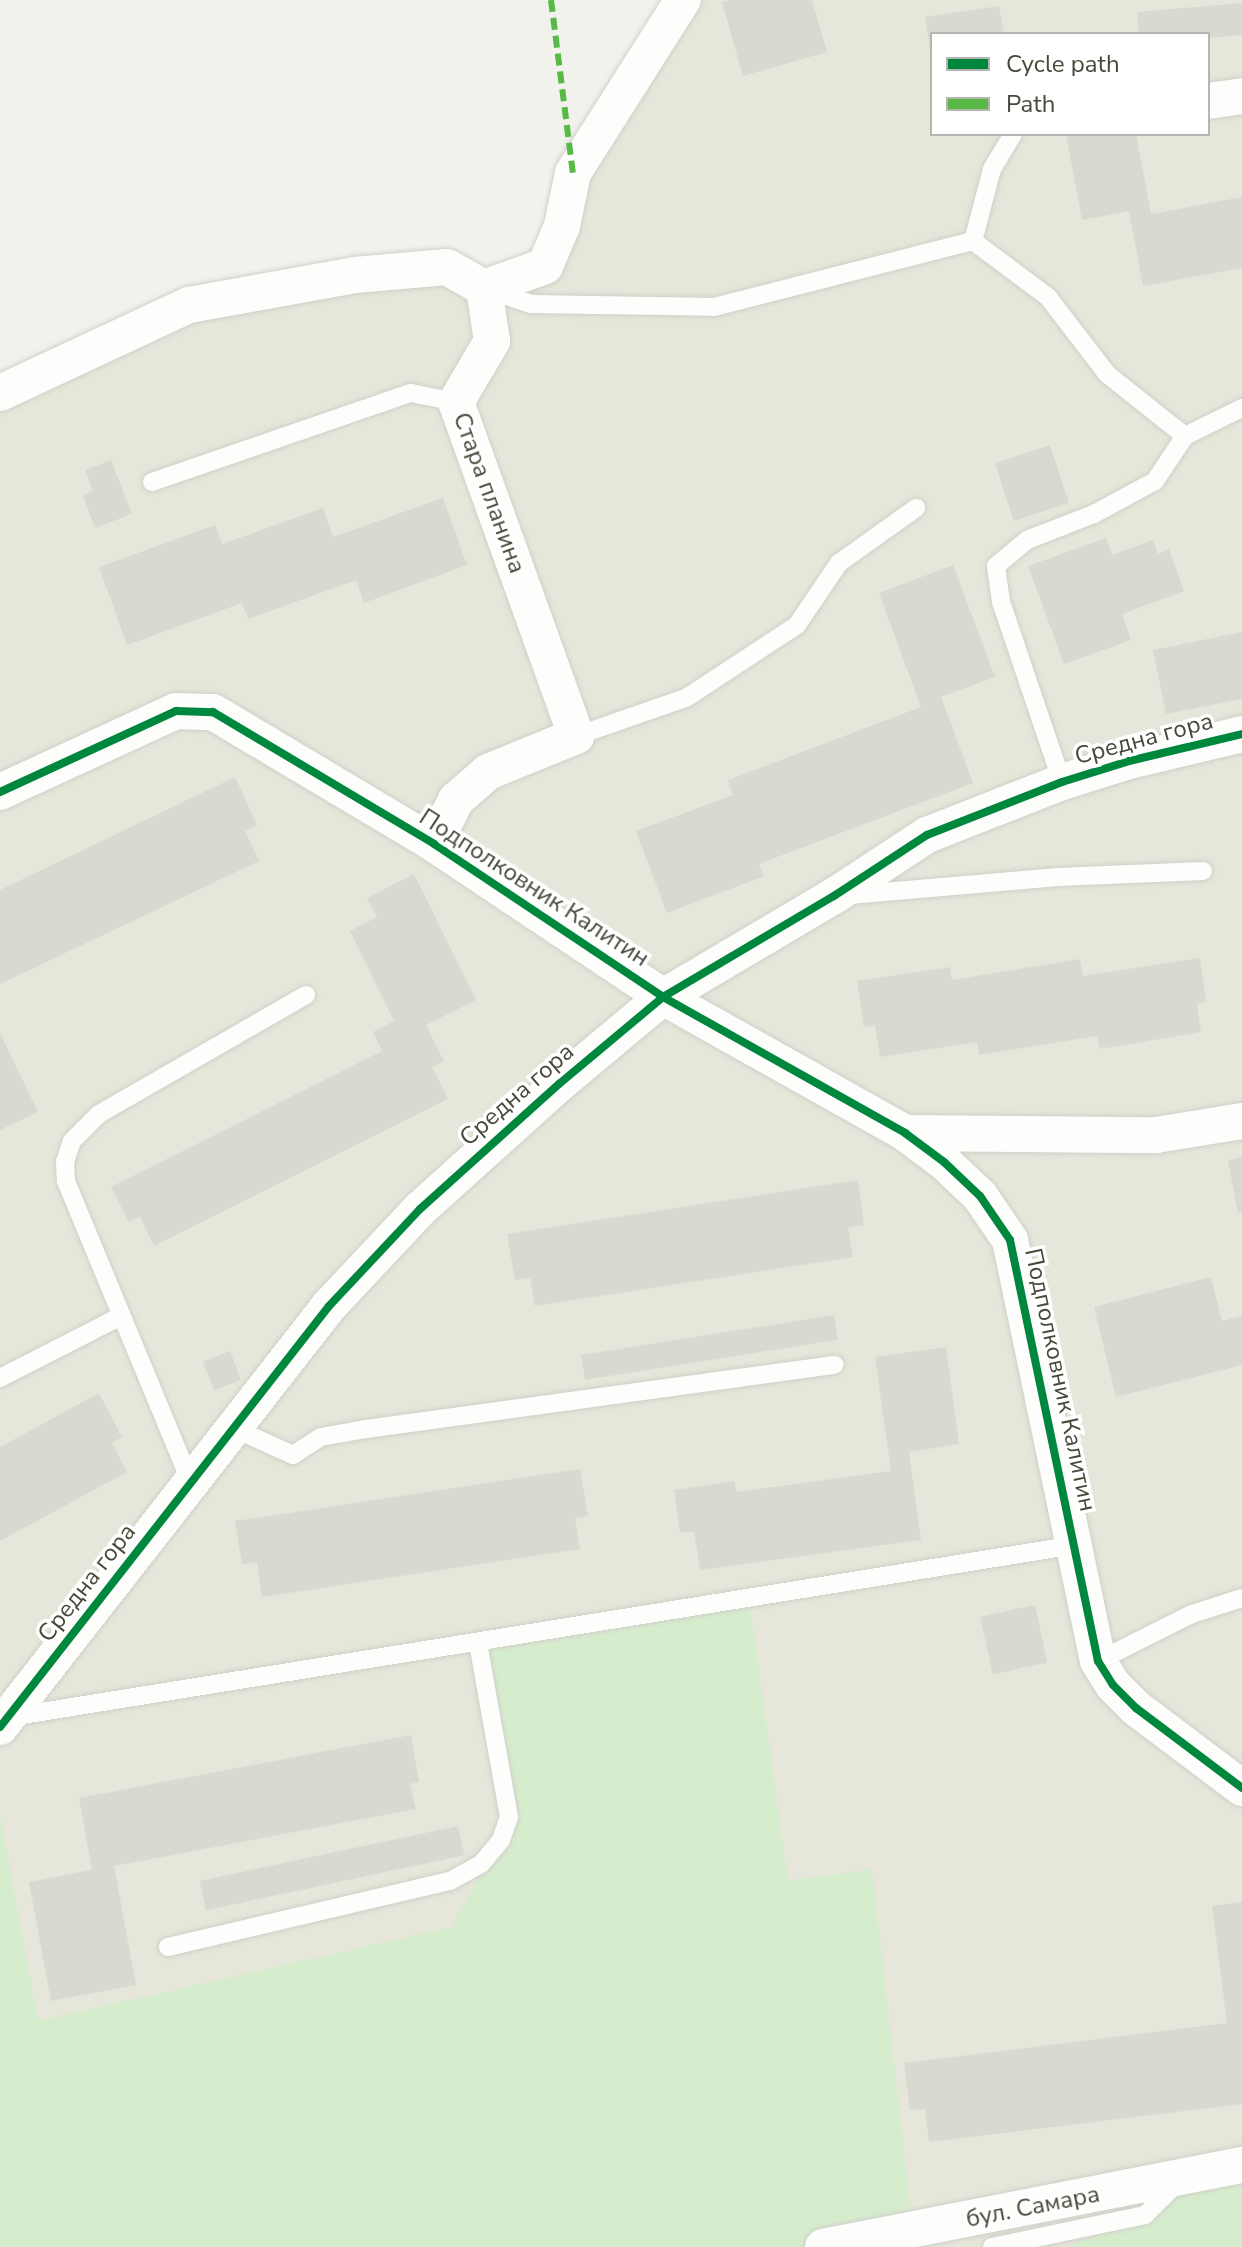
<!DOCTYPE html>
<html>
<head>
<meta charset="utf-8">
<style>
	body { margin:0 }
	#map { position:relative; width:1242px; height:2247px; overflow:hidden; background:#f2f2ed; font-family:"Nunito Sans",sans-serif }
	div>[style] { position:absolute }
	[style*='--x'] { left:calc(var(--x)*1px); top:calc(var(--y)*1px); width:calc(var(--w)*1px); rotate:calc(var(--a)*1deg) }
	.residential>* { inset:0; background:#e6e6da }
	.green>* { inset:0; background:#d6edcd }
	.building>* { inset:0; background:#d9d9d2; transform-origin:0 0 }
	.roads { filter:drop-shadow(0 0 2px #d0d0ca) drop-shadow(0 0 2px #d0d0ca) }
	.lane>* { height:18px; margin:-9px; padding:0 9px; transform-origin:9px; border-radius:9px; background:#fdfdfc }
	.street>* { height:36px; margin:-18px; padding:0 18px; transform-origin:18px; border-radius:18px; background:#fdfdfc }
	.quiet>* { height:6px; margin-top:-3px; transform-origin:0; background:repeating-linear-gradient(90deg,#58b947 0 12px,transparent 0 18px) }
	.cycleway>* { height:8px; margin:-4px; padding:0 4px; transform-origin:4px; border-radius:4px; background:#00873e }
	span { translate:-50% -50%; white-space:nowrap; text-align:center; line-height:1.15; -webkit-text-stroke:7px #fff; paint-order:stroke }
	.street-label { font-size:24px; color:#494738 }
	.legend { position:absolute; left:930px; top:32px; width:280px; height:104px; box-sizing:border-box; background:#fff; border:2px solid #b6b5af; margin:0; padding:10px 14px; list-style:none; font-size:24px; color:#494738 }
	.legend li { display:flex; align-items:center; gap:16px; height:40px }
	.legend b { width:40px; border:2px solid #b6b5af }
</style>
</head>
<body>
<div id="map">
	<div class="residential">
		<div style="clip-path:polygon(evenodd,683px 0,1242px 0,1242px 2247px,0 2247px,0 393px,121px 334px,355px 275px,484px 288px,545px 266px,683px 0,932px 34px,1208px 34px,1208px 134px,932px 134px,932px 34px)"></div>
	</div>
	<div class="green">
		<div style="clip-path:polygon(749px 1598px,788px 1881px,872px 1869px,913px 2230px,823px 2247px,0 2247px,0 1815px,38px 2021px,452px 1927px,509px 1817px,478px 1643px)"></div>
		<div style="clip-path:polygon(1242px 2165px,1242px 2247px,1067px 2247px,1145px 2215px,1182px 2177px)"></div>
	</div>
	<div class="building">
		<div style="clip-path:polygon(730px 0,812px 0,827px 52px,743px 76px,722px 2px)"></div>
		<div style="clip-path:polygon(1242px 3px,1242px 35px,1208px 38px,1208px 34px,1139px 34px,1137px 12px)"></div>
		<div style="clip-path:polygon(999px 6px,1004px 34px,932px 34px,930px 49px,925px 17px)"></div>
		<div style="clip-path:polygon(1066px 134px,1136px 134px,1151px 214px,1242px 197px,1242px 268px,1143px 286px,1129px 211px,1082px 220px)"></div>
		<div style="left:1050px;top:445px;width:61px;height:58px;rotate:72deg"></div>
		<div style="clip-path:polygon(111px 460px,132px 514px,95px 528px,83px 496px,93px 491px,85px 470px)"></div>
		<div style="clip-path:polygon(443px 498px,467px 565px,364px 603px,356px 580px,248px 619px,242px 603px,127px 645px,99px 567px,215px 525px,222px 544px,323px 508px,333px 537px)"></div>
		<div style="clip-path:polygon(1106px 538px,1112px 555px,1153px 540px,1158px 554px,1169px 549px,1184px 591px,1122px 614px,1131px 640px,1064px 664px,1028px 566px)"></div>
		<div style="clip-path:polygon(953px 565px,995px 677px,941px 697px,973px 783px,759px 864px,764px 876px,667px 913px,636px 831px,733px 795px,728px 780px,921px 707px,879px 593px)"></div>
		<div style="clip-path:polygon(1242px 632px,1242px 699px,1166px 714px,1153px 650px)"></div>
		<div style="clip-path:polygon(235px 777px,257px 825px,245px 831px,259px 861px,0 984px,0 890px)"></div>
		<div style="clip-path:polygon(414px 874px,476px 1000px,426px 1025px,444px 1061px,432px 1067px,448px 1099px,154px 1246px,140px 1217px,129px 1222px,111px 1187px,382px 1051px,373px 1032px,394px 1021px,350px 931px,377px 917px,367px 898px)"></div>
		<div style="clip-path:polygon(1200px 958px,1206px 1002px,1197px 1004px,1201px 1032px,1100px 1049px,1097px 1036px,979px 1055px,977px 1042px,880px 1057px,875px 1025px,864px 1027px,857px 981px,950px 967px,952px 980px,1080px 959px,1083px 976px)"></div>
		<div style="clip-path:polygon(0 1033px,38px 1112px,0 1130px)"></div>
		<div style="clip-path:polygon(1242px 1157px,1242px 1212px,1238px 1213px,1228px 1160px)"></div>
		<div style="clip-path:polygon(858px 1180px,864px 1225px,848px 1227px,853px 1257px,535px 1306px,530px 1278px,515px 1280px,507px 1234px)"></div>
		<div style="clip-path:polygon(1211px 1277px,1222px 1321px,1242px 1316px,1242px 1365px,1116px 1397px,1094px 1307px)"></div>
		<div style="left:834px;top:1315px;width:25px;height:256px;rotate:81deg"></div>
		<div style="clip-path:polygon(946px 1347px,959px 1444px,909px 1452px,921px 1540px,700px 1570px,694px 1531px,680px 1533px,674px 1490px,735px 1481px,736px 1492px,891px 1471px,875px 1357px)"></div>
		<div style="left:230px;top:1351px;width:31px;height:29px;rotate:69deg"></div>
		<div style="clip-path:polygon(99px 1393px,122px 1437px,112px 1443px,127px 1472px,0 1541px,0 1447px)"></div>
		<div style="clip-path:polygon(580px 1469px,588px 1516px,575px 1518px,580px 1549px,262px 1597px,257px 1562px,242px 1564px,235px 1521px)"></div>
		<div style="left:1035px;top:1605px;width:59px;height:56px;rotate:78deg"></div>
		<div style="clip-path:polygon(411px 1735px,419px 1782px,410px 1784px,416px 1809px,114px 1866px,136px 1985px,51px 2001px,29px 1882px,92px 1870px,79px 1798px)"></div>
		<div style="left:458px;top:1826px;width:30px;height:264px;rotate:78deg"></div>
		<div style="clip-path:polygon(1242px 1902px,1242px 2104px,929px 2142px,925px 2109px,910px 2110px,904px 2063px,1227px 2023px,1212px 1906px)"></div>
	</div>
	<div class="roads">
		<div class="lane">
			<div style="--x:973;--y:241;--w:74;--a:-75.2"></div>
			<div style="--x:992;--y:169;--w:41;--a:-59"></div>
			<div style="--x:489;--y:290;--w:44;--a:18.4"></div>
			<div style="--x:531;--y:304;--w:183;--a:0.9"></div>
			<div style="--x:714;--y:307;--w:267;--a:-14.3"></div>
			<div style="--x:973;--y:241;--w:94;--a:36.7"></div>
			<div style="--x:1048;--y:297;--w:97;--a:52.5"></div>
			<div style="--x:1107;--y:374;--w:100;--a:38.5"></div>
			<div style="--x:1185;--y:436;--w:64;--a:-26.2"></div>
			<div style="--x:152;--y:482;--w:274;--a:-19"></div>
			<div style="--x:411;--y:393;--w:46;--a:11.3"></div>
			<div style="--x:576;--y:736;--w:116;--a:-19.1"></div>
			<div style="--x:686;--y:698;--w:133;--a:-33.3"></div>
			<div style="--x:797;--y:625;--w:75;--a:-55.9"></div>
			<div style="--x:839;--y:563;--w:95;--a:-35.5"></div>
			<div style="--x:1062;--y:782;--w:190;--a:-108.7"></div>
			<div style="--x:1001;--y:602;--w:36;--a:-98"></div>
			<div style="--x:996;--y:566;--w:40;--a:-40"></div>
			<div style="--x:1027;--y:540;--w:72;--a:-21.2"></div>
			<div style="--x:1094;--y:514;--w:69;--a:-28.4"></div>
			<div style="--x:1155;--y:481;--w:54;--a:-56.3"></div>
			<div style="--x:849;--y:895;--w:210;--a:-4.9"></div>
			<div style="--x:1058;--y:877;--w:145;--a:-2.4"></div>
			<div style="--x:0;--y:1378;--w:134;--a:-27.1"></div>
			<div style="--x:233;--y:1428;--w:66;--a:24.2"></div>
			<div style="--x:293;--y:1455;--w:33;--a:-33"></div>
			<div style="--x:321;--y:1437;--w:46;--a:-10.1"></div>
			<div style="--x:366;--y:1429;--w:473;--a:-7.8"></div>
			<div style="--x:191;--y:1483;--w:327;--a:-112.5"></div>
			<div style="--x:66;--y:1181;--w:19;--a:-93"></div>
			<div style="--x:65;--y:1162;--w:22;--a:-72"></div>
			<div style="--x:72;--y:1141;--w:38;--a:-45"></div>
			<div style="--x:99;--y:1114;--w:239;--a:-29.9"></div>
			<div style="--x:1098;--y:1661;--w:105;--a:-26.6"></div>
			<div style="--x:1192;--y:1614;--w:52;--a:-17.7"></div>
			<div style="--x:10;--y:1717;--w:1079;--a:-9.17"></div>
			<div style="--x:168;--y:1947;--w:290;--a:-13.2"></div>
			<div style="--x:450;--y:1881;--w:35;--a:-29"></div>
			<div style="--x:481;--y:1864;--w:31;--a:-50"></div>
			<div style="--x:501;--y:1840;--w:24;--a:-71"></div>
			<div style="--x:509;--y:1817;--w:177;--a:-100.1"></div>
			<div style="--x:992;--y:2247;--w:156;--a:-11.8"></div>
			<div style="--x:1145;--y:2215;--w:47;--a:-45"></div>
		</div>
		<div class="street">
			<div style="--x:1208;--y:101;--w:34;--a:-8"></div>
			<div style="--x:484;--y:288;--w:65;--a:-19.8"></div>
			<div style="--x:545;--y:266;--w:43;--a:-67"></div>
			<div style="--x:562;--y:226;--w:54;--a:-78.3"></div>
			<div style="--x:573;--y:173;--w:205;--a:-57.6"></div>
			<div style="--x:0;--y:393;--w:208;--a:-25"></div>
			<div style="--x:189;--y:305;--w:169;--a:-10.2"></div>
			<div style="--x:355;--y:275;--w:92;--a:-5"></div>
			<div style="--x:447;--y:267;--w:43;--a:29.6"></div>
			<div style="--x:484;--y:288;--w:54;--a:81.4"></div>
			<div style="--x:492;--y:341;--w:71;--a:120.5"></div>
			<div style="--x:456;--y:402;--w:355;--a:70.2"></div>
			<div style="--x:576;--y:736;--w:95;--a:157.8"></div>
			<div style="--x:488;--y:772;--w:43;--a:138.8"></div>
			<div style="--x:456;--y:800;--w:49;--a:116.6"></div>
			<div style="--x:0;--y:792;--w:194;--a:-24.7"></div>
			<div style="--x:176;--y:711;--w:37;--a:2"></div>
			<div style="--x:213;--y:712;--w:257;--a:30.8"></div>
			<div style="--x:434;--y:844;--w:275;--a:33.7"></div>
			<div style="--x:663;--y:997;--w:278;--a:29.3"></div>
			<div style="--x:905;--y:1133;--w:49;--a:36.6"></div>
			<div style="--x:944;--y:1162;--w:50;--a:43.4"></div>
			<div style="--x:980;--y:1196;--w:53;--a:55.7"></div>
			<div style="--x:1010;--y:1240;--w:430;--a:78.2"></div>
			<div style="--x:1098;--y:1661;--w:28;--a:58"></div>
			<div style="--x:1113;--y:1685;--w:33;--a:45"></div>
			<div style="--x:1136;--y:1708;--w:133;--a:37"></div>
			<div style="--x:905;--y:1133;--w:251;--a:0.5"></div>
			<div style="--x:1156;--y:1135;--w:87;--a:-9.2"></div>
			<div style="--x:0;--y:1727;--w:534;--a:-51.99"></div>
			<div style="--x:329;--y:1306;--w:133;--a:-46.8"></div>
			<div style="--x:420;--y:1209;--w:187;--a:-42"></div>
			<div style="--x:559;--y:1084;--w:136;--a:-39.9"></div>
			<div style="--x:663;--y:997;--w:199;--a:-30.6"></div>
			<div style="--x:834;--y:896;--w:111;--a:-33.3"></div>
			<div style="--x:927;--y:835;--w:145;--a:-21.4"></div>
			<div style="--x:1062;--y:782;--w:70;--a:-17.4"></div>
			<div style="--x:1129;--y:761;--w:116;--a:-13.4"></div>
			<div style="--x:823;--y:2247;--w:427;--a:-11.1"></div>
		</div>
	</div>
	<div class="quiet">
		<div style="--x:551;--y:0;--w:174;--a:82.8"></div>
	</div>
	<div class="cycleway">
		<div style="--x:0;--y:792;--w:194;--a:-24.7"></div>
		<div style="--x:176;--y:711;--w:37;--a:2"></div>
		<div style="--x:213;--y:712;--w:257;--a:30.8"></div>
		<div style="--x:434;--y:844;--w:275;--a:33.7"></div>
		<div style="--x:663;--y:997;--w:278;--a:29.3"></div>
		<div style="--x:905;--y:1133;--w:49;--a:36.6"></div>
		<div style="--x:944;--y:1162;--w:50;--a:43.4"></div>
		<div style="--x:980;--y:1196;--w:53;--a:55.7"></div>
		<div style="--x:1010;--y:1240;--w:430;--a:78.2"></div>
		<div style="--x:1098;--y:1661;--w:28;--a:58"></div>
		<div style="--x:1113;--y:1685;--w:33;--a:45"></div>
		<div style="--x:1136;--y:1708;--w:133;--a:37"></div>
		<div style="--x:0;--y:1727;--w:534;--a:-51.99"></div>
		<div style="--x:329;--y:1306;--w:133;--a:-46.8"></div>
		<div style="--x:420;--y:1209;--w:187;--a:-42"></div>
		<div style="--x:559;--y:1084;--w:136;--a:-39.9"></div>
		<div style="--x:663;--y:997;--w:199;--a:-30.6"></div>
		<div style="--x:834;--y:896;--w:111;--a:-33.3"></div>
		<div style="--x:927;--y:835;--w:145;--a:-21.4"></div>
		<div style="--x:1062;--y:782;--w:70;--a:-17.4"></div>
		<div style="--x:1129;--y:761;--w:116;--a:-13.4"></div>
	</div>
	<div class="street-label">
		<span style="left:489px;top:493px;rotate:70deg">Стара планина</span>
		<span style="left:1144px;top:739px;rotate:-15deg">Средна гора</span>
		<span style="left:534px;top:888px;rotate:33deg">Подполковник Калитин</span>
		<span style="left:517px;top:1095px;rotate:-41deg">Средна гора</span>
		<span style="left:1060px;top:1380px;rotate:78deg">Подполковник Калитин</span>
		<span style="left:87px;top:1583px;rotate:-52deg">Средна гора</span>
		<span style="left:1033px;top:2207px;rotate:-11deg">бул. Самара</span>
	</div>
	<ul class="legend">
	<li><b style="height:10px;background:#00873e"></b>Cycle path</li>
	<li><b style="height:10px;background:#58b947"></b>Path</li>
	</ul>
</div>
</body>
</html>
